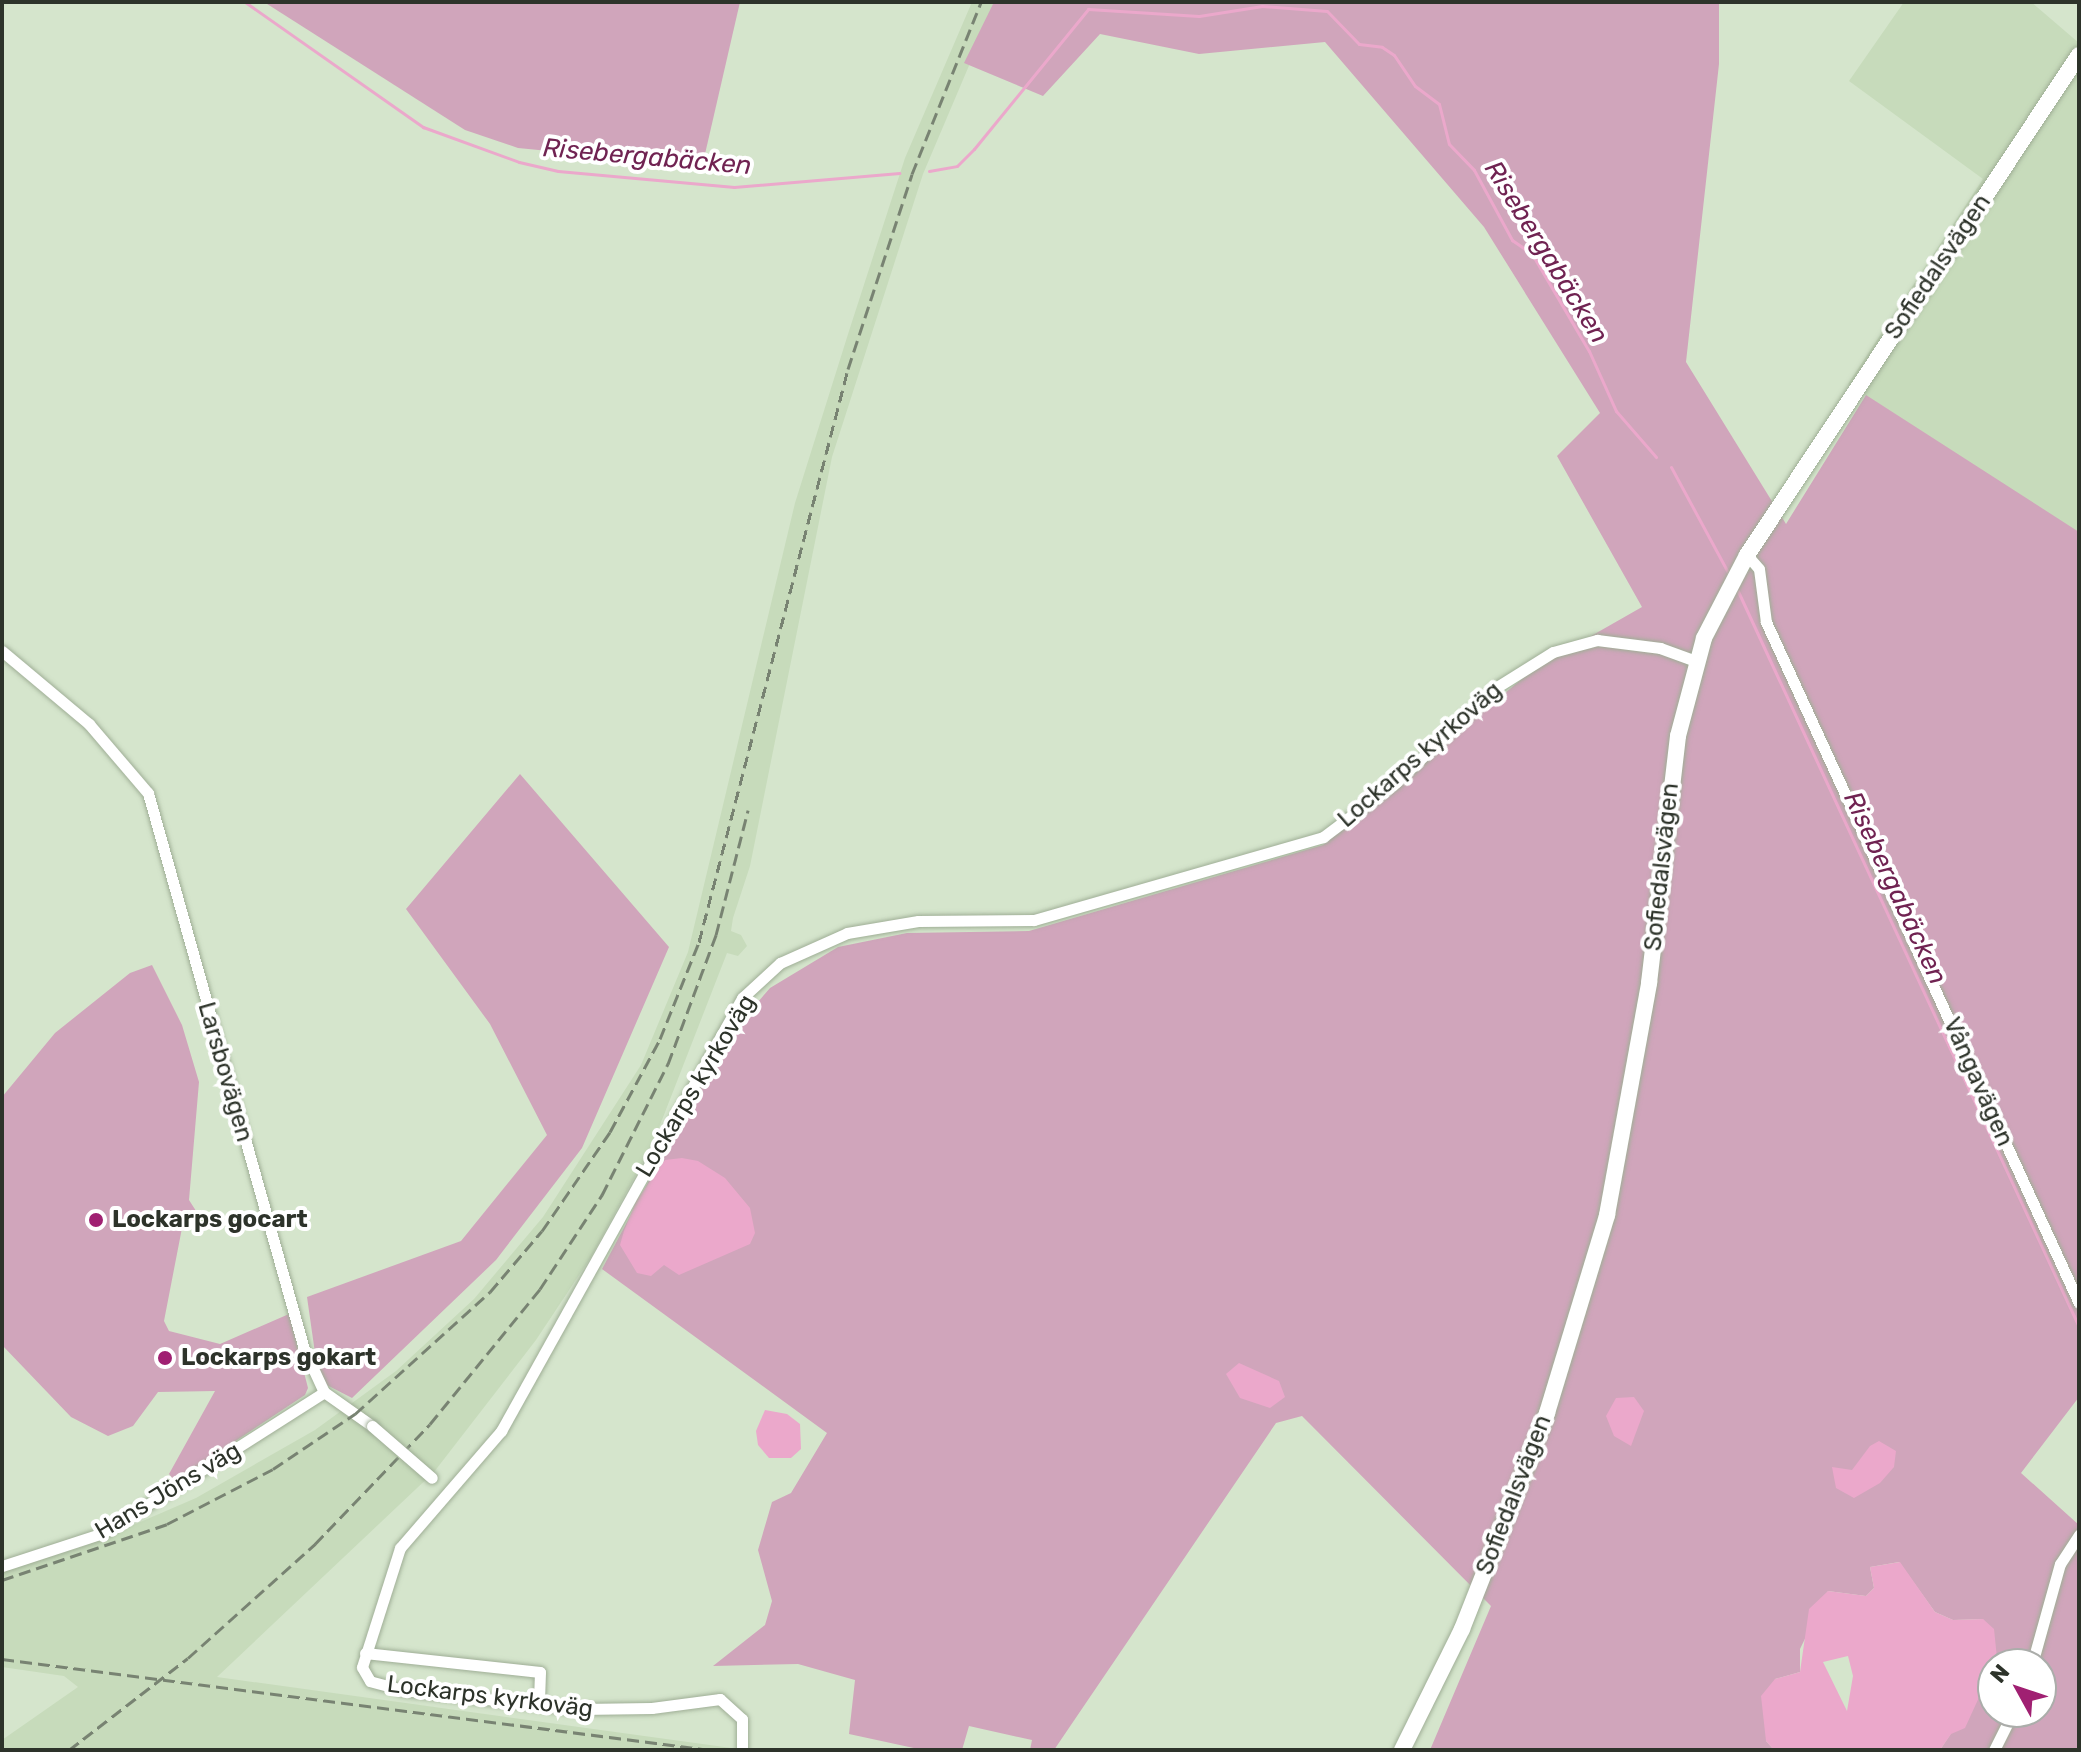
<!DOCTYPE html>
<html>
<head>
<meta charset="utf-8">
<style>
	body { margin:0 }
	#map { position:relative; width:2081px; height:1752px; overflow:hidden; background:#d5e5cc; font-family:Rubik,sans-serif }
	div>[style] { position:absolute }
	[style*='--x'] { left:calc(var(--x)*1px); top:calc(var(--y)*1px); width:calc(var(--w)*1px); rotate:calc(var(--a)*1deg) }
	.built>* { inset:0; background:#c7dbbb }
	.green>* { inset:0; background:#d0a5bb }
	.water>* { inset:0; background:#eba8cb }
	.stream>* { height:3px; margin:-1.5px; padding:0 1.5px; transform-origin:1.5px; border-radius:1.5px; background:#eba8cb }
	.roads { filter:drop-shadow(0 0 2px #9fae96) drop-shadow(0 0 2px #9fae96) }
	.street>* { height:11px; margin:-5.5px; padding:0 5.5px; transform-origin:5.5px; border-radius:5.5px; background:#fff }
	.secondary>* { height:16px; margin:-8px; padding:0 8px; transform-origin:8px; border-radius:8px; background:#fff }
	.rail>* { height:3px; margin-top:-1.5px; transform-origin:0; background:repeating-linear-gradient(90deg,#788372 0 12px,transparent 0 18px) }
	.bridges { filter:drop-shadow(0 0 2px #9fae96) drop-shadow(0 0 2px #9fae96) }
	.street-bridge>* { height:11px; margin:-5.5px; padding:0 5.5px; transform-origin:5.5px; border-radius:5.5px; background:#fff }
	.dots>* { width:22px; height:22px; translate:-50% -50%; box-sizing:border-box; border:4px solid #fff; border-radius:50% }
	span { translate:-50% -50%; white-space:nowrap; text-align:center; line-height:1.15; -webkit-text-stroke:8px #fff; paint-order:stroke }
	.street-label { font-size:24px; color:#2d332a }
	.poi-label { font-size:24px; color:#2d332a; font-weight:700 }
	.left { translate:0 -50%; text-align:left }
	.water-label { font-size:26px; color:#702352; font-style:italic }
	.frame { position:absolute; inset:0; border:4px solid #2d332a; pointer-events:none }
	.north { position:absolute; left:1977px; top:1648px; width:80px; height:80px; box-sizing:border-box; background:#fff; border:2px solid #abadaa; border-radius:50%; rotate:310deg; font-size:22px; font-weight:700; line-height:32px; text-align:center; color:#2d332a }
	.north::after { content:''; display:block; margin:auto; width:28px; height:36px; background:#a02072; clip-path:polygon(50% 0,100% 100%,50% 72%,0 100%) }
</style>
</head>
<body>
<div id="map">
	<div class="built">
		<div style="clip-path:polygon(972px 2px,996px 2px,923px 174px,832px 457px,750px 866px,733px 918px,731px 931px,741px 935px,747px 946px,738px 956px,727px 953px,653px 1143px,591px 1257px,536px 1340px,434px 1472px,217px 1677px,746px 1750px,2px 1750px,2px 1740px,78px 1687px,64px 1676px,2px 1667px,2px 1570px,80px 1548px,196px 1498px,315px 1430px,396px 1371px,474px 1299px,543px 1217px,641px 1065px,688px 952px,795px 503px,849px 331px,905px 158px)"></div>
		<div style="clip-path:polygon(1904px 2px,2031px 2px,2079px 43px,2079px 533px,1848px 384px,1983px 179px,1849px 81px)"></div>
	</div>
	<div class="green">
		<div style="clip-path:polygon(264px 2px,740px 2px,705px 154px,692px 165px,518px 148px,465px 130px)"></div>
		<div style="clip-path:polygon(994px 2px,1719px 2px,1719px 64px,1686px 362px,1786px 524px,1866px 395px,2079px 532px,2079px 1397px,2021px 1473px,2079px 1525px,2079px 1750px,1940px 1750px,1993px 1670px,1993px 1712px,2041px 1712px,2041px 1664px,1995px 1664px,1983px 1619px,1953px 1620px,1935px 1612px,1899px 1562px,1870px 1567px,1874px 1588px,1866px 1596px,1828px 1591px,1800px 1649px,1800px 1672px,1775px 1679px,1766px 1741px,1774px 1750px,1430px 1750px,1491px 1606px,1302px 1416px,1276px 1423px,1054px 1750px,1030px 1750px,1032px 1740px,969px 1726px,962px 1750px,923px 1750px,849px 1734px,855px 1680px,798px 1664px,713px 1666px,765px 1625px,772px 1601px,758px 1550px,772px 1502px,791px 1493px,827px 1433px,602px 1269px,721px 1045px,770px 988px,838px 947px,907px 933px,1029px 931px,1323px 845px,1535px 668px,1642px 607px,1557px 456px,1600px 413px,1484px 227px,1325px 42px,1199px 54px,1100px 34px,1043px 96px,964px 63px)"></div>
		<div style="clip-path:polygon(520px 774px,669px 947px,582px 1148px,496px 1260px,352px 1398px,319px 1381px,307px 1297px,461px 1241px,547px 1135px,490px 1024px,406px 909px)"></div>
		<div style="clip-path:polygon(152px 965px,182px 1025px,199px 1082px,189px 1200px,198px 1214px,182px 1228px,164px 1321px,169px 1331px,220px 1344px,289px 1314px,308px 1388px,305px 1395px,175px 1481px,169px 1474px,215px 1391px,158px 1392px,133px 1426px,108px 1436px,71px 1417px,2px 1345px,2px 1097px,55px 1033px,130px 973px)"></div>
	</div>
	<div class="water">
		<div style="clip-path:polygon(682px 1158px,698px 1161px,725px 1178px,750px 1208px,755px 1233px,750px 1244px,679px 1275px,664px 1265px,651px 1276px,637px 1273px,620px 1245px,624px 1231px,636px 1201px,665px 1160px)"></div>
		<div style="clip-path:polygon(1239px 1363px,1279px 1381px,1285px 1397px,1270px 1408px,1240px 1398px,1226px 1374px)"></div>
		<div style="clip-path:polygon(1634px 1397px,1644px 1411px,1631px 1446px,1614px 1436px,1606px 1416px,1616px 1398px)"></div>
		<div style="clip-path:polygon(765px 1410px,787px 1414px,800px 1424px,801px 1449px,791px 1458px,769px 1458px,758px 1445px,756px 1431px)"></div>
		<div style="clip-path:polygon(1879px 1441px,1896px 1451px,1894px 1467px,1880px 1483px,1854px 1498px,1836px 1488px,1832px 1467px,1852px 1470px,1870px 1446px)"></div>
		<div style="clip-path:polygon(evenodd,1900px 1562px,1935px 1612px,1953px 1620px,1983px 1619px,1994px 1629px,1997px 1658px,1965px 1728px,1951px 1734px,1940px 1750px,1774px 1750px,1766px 1741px,1761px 1696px,1775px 1679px,1800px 1672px,1809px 1609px,1828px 1591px,1866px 1596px,1874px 1588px,1870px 1567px,1900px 1562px,1848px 1656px,1853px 1676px,1847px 1711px,1823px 1662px,1848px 1656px)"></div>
	</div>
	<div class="stream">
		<div style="--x:245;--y:2;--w:218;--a:35.1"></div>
		<div style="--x:423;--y:127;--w:102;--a:20"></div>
		<div style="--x:519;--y:162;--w:40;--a:13"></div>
		<div style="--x:558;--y:171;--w:177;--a:5.2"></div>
		<div style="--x:734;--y:187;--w:166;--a:-4.8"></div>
		<div style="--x:929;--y:171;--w:28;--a:-10"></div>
		<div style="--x:957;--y:166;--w:24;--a:-45"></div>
		<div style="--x:974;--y:149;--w:181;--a:-50.8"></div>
		<div style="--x:1088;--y:9;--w:111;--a:3.6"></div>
		<div style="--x:1199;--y:16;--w:64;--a:-9"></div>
		<div style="--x:1262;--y:6;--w:65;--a:4.4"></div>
		<div style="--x:1327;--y:11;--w:46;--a:45.9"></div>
		<div style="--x:1359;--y:44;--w:23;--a:7"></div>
		<div style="--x:1382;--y:47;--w:14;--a:34"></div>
		<div style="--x:1394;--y:55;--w:37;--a:56"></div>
		<div style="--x:1415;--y:86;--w:30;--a:37"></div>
		<div style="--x:1439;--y:104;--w:41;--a:76"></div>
		<div style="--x:1449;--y:144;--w:36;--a:46"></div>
		<div style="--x:1474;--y:170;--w:80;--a:61.5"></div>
		<div style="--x:1512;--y:240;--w:24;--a:35"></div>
		<div style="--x:1532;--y:254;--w:113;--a:59.6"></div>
		<div style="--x:1589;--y:351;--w:66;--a:65.8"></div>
		<div style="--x:1616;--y:411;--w:61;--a:49"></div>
		<div style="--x:1671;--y:467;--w:124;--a:61.6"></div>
		<div style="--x:1736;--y:587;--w:816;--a:65.13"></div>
	</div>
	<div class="roads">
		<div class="street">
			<div style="--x:1747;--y:555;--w:18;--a:49"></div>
			<div style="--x:1759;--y:569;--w:53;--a:82.5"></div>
			<div style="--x:1766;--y:622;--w:749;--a:65.32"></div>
			<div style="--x:2;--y:651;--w:114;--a:40"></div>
			<div style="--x:89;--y:724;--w:91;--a:49.5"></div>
			<div style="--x:148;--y:793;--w:577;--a:74.33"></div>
			<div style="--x:304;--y:1349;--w:47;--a:65.1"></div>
			<div style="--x:324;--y:1392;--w:59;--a:35.3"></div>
			<div style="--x:2;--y:1566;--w:106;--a:-18.1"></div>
			<div style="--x:103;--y:1533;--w:262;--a:-32.5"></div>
			<div style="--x:365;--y:1653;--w:176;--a:6.2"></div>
			<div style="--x:540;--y:1672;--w:32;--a:92"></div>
			<div style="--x:2032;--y:1664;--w:104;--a:-74.4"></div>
			<div style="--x:2060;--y:1564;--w:35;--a:-57"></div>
			<div style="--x:742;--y:1750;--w:31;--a:-90"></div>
			<div style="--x:742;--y:1719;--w:30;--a:-138"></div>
			<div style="--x:720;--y:1699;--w:69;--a:172.5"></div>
			<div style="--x:652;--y:1708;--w:72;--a:179.2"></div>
			<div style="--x:580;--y:1709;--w:178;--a:-173.9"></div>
			<div style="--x:403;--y:1690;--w:34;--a:-165"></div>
			<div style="--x:370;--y:1681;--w:16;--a:-120"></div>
			<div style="--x:362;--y:1667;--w:125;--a:-72.3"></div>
			<div style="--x:400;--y:1548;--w:155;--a:-49.2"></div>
			<div style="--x:501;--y:1431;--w:496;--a:-60.9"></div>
			<div style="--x:742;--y:998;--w:52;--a:-42.6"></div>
			<div style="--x:780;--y:963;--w:73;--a:-24.1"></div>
			<div style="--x:847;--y:933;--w:72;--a:-9.6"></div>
			<div style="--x:918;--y:921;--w:116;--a:-0.5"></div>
			<div style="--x:1034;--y:920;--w:301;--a:-16"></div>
			<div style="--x:1323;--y:837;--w:90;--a:-36.9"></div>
			<div style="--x:1395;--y:783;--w:140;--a:-43.3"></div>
			<div style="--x:1497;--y:687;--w:66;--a:-32"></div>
			<div style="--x:1553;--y:652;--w:46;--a:-15.3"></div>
			<div style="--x:1597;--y:640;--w:64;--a:7.2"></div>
			<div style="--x:1660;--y:648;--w:38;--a:20"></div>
			<div style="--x:1994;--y:1750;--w:42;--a:-63.4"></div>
		</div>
		<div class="secondary">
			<div style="--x:1402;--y:1750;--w:135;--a:-63.6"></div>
			<div style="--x:1462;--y:1629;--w:232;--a:-68.5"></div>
			<div style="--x:1547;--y:1413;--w:207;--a:-73.1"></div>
			<div style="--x:1607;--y:1215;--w:236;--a:-79.7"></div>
			<div style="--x:1649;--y:983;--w:249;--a:-83.3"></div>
			<div style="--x:1678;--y:736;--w:101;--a:-75.1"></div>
			<div style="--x:1704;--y:638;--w:93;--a:-62.6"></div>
			<div style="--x:1747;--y:555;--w:600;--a:-56.42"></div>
		</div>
	</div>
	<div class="rail">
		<div style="--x:2;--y:1580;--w:174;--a:-18.7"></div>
		<div style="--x:167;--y:1524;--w:119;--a:-27.4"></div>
		<div style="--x:273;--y:1469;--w:99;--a:-33.9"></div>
		<div style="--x:355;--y:1414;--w:182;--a:-42.1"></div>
		<div style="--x:490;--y:1292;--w:80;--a:-49.6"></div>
		<div style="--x:542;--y:1231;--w:120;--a:-55.5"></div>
		<div style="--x:610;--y:1132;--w:106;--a:-61.7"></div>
		<div style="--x:660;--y:1039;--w:105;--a:-68.1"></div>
		<div style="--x:699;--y:942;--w:592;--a:-75.42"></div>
		<div style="--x:848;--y:369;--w:205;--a:-71.8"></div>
		<div style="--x:912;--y:174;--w:185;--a:-68.1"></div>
		<div style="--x:2;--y:1659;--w:714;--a:7.32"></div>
		<div style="--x:69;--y:1750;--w:150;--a:-37.7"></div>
		<div style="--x:188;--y:1658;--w:171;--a:-41.9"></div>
		<div style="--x:315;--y:1544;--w:166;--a:-46.2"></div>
		<div style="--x:430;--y:1424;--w:174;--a:-50.8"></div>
		<div style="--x:540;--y:1289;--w:113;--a:-56.6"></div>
		<div style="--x:602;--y:1195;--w:147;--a:-63.3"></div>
		<div style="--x:668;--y:1064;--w:138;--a:-69.6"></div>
		<div style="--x:716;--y:935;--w:129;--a:-75.6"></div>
	</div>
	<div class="bridges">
		<div class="street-bridge">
			<div style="--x:372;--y:1426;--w:79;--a:40.9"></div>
		</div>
	</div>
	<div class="dots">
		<div style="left:96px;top:1220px;background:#a02072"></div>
		<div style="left:165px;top:1358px;background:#a02072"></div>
	</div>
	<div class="street-label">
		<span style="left:1938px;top:267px;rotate:-56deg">Sofiedalsvägen</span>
		<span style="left:1420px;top:755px;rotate:-41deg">Lockarps kyrkoväg</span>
		<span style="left:1662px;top:867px;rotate:-84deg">Sofiedalsvägen</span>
		<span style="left:225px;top:1072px;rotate:74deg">Larsbovägen</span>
		<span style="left:1978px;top:1082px;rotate:66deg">Vångavägen</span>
		<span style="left:696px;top:1086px;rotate:-59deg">Lockarps kyrkoväg</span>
		<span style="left:168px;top:1491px;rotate:-31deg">Hans Jöns väg</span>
		<span style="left:1514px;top:1495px;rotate:-69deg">Sofiedalsvägen</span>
		<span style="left:490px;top:1697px;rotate:7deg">Lockarps kyrkoväg</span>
	</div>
	<div class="poi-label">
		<span class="left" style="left:112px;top:1220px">Lockarps gocart</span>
		<span class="left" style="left:181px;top:1358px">Lockarps gokart</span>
	</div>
	<div class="water-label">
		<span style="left:647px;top:157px;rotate:5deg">Risebergabäcken</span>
		<span style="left:1546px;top:252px;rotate:58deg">Risebergabäcken</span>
		<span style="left:1895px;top:888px;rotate:65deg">Risebergabäcken</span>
	</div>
	<div class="frame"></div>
	<div class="north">N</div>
</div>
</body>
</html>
